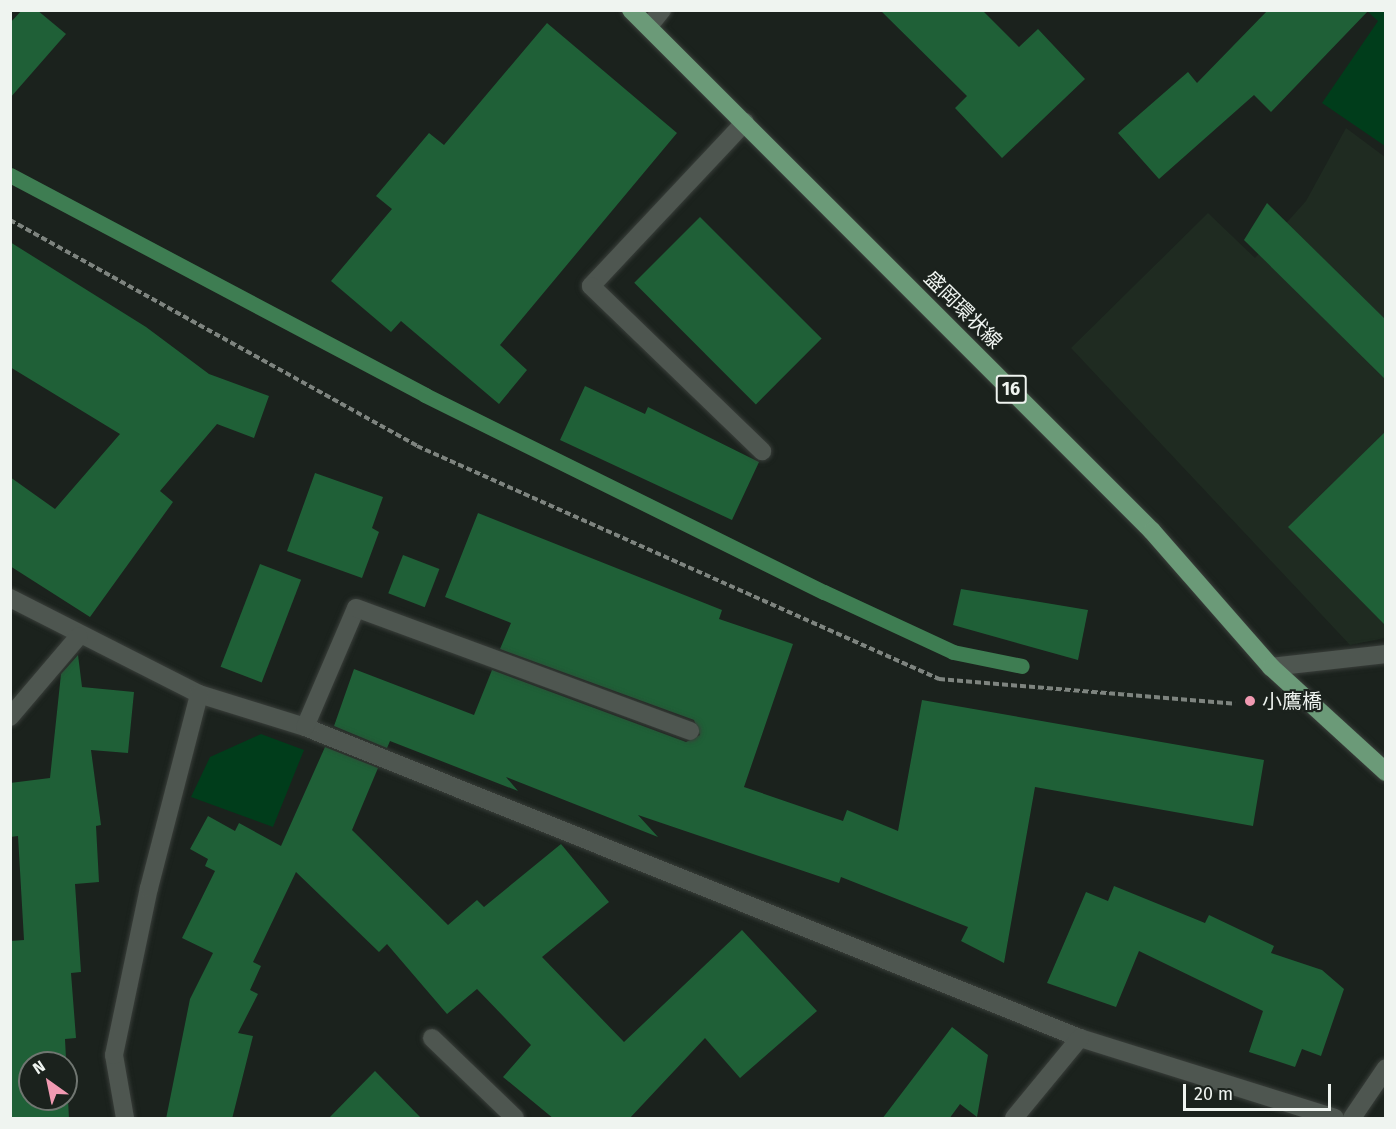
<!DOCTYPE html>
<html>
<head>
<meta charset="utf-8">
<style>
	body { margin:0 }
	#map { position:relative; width:1396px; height:1129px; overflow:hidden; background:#1b221d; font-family:"Fira Sans","Noto Sans JP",sans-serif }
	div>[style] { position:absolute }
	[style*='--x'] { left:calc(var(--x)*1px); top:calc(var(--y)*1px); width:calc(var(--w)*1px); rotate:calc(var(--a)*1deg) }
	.built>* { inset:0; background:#1f2b21 }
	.green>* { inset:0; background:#003d1b }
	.stream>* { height:15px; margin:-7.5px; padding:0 7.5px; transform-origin:7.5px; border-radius:7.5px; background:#3e7d52 }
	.building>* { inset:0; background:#1f6037; transform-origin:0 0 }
	.path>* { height:4px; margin-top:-2px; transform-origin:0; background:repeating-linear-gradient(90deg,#7e847f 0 6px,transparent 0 9px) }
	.roads { filter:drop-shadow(0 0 2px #393e3a) drop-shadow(0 0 2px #393e3a) }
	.minor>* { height:18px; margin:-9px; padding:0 9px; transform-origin:9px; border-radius:9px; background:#4e5650 }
	.major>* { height:18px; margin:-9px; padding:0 9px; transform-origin:9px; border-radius:9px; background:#6b9a78 }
	.dots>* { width:16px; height:16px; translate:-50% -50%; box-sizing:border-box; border:3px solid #1b221d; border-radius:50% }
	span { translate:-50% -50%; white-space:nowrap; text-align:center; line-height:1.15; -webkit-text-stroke:4.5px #1b221d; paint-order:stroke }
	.shield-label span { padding:2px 4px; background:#1b221d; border:2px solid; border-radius:4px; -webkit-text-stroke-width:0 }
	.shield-label { font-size:18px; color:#eff4f0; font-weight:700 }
	.street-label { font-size:20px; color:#eff4f0 }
	.poi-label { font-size:20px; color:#eff4f0 }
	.left { translate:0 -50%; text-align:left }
	.frame { position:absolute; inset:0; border:12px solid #eff4f0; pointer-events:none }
	.north { position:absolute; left:18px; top:1051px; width:60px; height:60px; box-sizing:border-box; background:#1b221d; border:2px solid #707671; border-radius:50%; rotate:327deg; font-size:16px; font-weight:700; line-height:24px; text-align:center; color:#eff4f0 }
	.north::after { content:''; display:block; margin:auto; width:21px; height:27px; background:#f19ab2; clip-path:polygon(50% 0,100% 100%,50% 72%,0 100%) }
	.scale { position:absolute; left:1183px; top:1084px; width:148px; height:27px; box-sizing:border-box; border:3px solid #eff4f0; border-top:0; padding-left:8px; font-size:18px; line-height:21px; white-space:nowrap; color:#eff4f0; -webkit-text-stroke:4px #1b221d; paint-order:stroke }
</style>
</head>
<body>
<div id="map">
	<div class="built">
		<div style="clip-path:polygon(1346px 128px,1385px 157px,1385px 638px,1350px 645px,1071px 348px,1208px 213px,1255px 258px,1306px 201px)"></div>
	</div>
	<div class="green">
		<div style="clip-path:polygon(1367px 11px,1385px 11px,1385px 146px,1322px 103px,1378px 21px)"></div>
		<div style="clip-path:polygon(261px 734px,304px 750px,273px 827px,191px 797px,210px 757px)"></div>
	</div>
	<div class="stream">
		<div style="--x:10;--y:175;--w:470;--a:27.9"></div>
		<div style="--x:425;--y:395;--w:445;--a:26.3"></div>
		<div style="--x:824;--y:592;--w:142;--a:24.9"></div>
		<div style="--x:953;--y:652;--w:70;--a:11.5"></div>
	</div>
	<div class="building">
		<div style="clip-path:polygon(22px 10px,37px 10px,66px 34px,10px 98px,10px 23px)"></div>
		<div style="clip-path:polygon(880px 10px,982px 10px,1019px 47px,1038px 29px,1085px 79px,1002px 158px,955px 108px,967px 96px)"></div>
		<div style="clip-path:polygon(1268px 10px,1369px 10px,1271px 112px,1254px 95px,1159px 179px,1118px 133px,1188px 72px,1197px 83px)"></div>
		<div style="clip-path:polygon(547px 23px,677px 133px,500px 345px,527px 370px,499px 404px,401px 321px,391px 332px,331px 281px,392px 209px,376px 196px,429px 133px,444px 145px)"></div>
		<div style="clip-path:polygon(1267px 203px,1386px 320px,1386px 380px,1244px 240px)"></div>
		<div style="left:700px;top:217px;width:172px;height:93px;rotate:45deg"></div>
		<div style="clip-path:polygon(10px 242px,146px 327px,209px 374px,269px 396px,254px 438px,217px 424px,160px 491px,173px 502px,90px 617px,10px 566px,10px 477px,55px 509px,120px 434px,10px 367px)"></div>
		<div style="clip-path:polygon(585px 386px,645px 414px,648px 407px,759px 462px,732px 520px,560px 440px)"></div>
		<div style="clip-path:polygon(1386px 431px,1386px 626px,1288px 527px)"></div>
		<div style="clip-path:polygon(315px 473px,383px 497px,372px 528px,379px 532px,362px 578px,287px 551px)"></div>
		<div style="clip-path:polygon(478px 513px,722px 610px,719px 619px,793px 644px,744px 787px,843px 821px,847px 810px,898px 831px,922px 700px,1264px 760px,1253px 826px,1035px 787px,1004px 963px,961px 941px,968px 927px,841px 877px,839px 883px,638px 815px,658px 837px,506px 777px,518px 791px,390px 741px,387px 748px,334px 726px,354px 669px,474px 715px,492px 670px,686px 742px,700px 735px,694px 720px,500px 649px,511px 623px,445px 597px)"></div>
		<div style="left:403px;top:555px;width:39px;height:41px;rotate:21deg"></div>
		<div style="left:260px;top:564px;width:44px;height:110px;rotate:21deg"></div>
		<div style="clip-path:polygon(961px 589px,1088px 610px,1078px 660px,953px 625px)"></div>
		<div style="clip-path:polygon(evenodd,78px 655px,82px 687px,134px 692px,128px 753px,91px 750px,101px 825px,96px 826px,99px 882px,75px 884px,81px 972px,71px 973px,76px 1038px,65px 1039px,69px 1119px,10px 1119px,10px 941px,24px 940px,18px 836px,10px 837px,10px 783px,50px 778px,61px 674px,78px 655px,30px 1063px,66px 1063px,66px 1099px,30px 1099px,30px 1063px)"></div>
		<div style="clip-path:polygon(325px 747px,378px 768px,352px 830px,448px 925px,477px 900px,484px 907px,561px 844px,609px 902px,542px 957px,624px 1042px,742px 930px,817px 1011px,740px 1078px,705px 1038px,629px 1119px,554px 1119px,503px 1077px,531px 1045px,477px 989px,447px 1014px,387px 944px,379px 952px,296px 872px,253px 962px,261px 966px,250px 990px,258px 994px,238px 1033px,253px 1036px,232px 1119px,166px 1119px,190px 999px,213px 953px,182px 938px,215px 871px,205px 866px,208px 859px,190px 849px,208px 816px,235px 831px,239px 823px,281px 846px)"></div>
		<div style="clip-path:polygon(1114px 886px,1205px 923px,1209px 915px,1274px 946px,1271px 953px,1322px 970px,1344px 989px,1321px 1056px,1302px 1049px,1295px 1067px,1249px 1052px,1263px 1011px,1139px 951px,1116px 1007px,1047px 983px,1086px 892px,1108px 901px)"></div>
		<div style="clip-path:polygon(952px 1027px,988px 1055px,977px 1117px,960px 1104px,949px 1119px,882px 1119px)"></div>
		<div style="clip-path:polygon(375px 1071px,422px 1119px,328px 1119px)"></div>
	</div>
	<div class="path">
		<div style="--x:10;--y:220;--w:466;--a:29"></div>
		<div style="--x:417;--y:446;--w:572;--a:24.05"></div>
		<div style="--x:939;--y:679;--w:297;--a:4.8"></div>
	</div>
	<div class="roads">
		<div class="minor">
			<div style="--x:649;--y:26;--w:21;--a:-51"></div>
			<div style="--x:745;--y:122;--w:225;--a:133.2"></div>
			<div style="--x:591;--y:286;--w:238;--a:44"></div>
			<div style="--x:10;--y:598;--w:212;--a:26.9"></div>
			<div style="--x:199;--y:694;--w:111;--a:17.3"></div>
			<div style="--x:305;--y:727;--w:835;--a:21.87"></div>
			<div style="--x:1080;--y:1038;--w:267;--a:17.4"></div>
			<div style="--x:1271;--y:667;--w:116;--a:-6.4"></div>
			<div style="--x:10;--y:717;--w:106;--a:-49.6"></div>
			<div style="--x:305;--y:727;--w:129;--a:-66.8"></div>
			<div style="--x:356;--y:608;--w:356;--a:20.2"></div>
			<div style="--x:432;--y:1038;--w:115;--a:43.9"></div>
			<div style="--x:125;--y:1118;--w:64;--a:-99.9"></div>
			<div style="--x:114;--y:1055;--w:171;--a:-78.2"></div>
			<div style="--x:149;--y:888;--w:200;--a:-75.5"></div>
			<div style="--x:1014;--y:1118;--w:104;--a:-50.5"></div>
			<div style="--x:1352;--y:1118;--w:60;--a:-55.8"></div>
		</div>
		<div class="major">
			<div style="--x:631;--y:10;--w:737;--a:45"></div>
			<div style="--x:1152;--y:531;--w:181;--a:48.8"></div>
			<div style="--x:1271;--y:667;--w:156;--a:42.4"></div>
		</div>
	</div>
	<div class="dots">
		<div style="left:1250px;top:701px;background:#f19ab2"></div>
	</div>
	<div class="shield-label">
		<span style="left:1011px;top:389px">16</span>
	</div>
	<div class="street-label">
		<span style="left:963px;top:310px;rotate:45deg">盛岡環状線</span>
	</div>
	<div class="poi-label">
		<span class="left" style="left:1262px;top:701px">小鷹橋</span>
	</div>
	<div class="frame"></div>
	<div class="north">N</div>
	<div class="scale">20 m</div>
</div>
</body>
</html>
